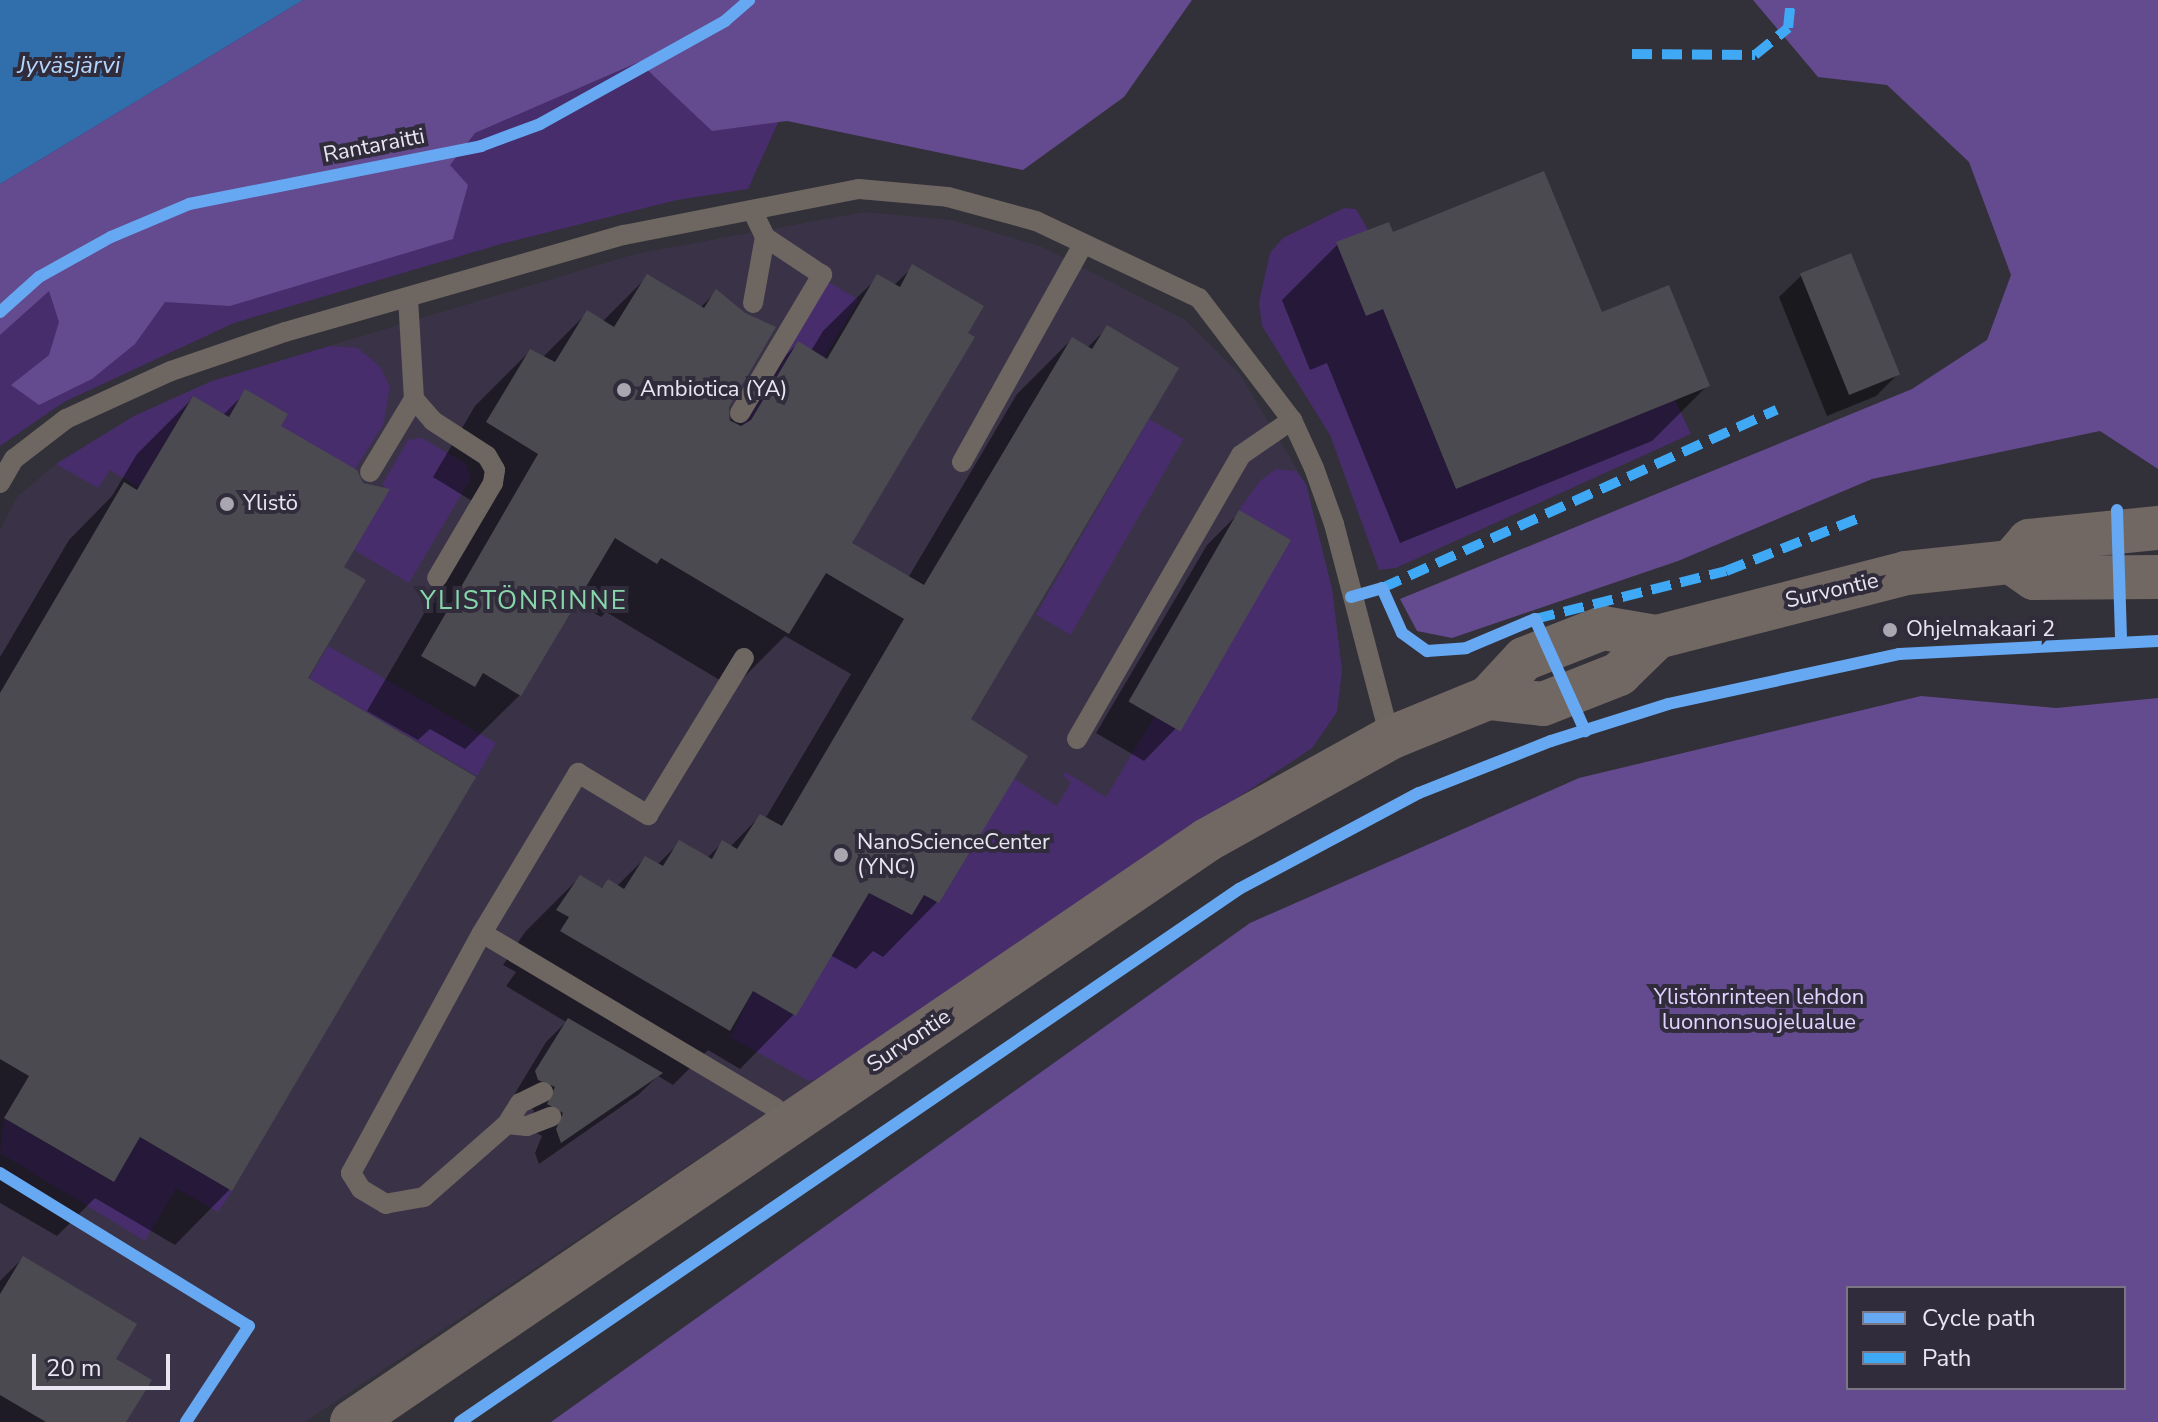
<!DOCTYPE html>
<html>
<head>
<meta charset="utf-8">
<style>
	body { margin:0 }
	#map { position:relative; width:2158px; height:1422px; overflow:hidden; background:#323038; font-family:"Nunito Sans",sans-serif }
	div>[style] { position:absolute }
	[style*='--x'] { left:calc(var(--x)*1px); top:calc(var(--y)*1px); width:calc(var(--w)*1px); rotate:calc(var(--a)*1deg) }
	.built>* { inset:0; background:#3a3348 }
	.green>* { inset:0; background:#472d6c; transform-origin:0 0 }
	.forest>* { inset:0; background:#644a8e }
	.water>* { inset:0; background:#306fab }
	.shadow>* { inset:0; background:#0007 }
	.building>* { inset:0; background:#4c4a51; transform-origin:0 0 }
	.service>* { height:20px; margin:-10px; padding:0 10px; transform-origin:10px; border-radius:10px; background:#6e6661 }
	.secondary>* { height:44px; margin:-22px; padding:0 22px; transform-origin:22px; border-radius:22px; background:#716763 }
	.quiet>* { height:10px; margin-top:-5px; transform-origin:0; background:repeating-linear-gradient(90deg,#3fa9f5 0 20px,transparent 0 30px) }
	.cycleway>* { height:12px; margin:-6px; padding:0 6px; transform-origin:6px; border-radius:6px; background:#66a8f1 }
	.dots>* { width:22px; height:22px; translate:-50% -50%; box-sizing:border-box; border:4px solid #312c3c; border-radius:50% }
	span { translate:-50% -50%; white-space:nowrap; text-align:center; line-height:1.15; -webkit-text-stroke:8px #312c3c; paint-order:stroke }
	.street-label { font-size:22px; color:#e9e6f1 }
	.poi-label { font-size:22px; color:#e9e6f1 }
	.left { translate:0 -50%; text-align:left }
	.park-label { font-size:22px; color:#e1d3ff }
	.water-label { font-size:24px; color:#b5d7fb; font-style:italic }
	.quarter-label { font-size:26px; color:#88d7ab; letter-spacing:2px }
	.legend { position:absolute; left:1846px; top:1286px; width:280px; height:104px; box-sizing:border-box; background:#312c3c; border:2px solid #7b7684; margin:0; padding:10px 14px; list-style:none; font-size:24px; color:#e9e6f1 }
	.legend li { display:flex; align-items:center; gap:16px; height:40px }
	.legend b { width:40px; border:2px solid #7b7684 }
	.scale { position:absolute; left:32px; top:1354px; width:138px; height:36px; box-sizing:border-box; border:4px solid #e9e6f1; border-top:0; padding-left:10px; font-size:24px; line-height:28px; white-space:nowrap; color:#e9e6f1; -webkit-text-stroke:6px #312c3c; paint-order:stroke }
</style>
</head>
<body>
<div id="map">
	<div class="built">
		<div style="clip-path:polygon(864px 212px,952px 220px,1040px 246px,1184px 319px,1239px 373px,1306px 484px,1332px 589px,1342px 670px,1337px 712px,1312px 748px,305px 1422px,0 1422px,0 530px,17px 497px,56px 464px,134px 416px,212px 381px,635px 254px)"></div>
	</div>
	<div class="green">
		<div style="clip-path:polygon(77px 0,882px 0,795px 85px,748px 189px,677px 200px,501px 244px,234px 323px,64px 402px,0 446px,0 43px)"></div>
		<div style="clip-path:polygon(1344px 208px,1356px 209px,1368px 230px,1383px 309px,1456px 489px,1675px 400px,1691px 434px,1396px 568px,1379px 570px,1330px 435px,1262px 326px,1259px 302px,1270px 253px,1283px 238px)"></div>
		<div style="left:827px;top:281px;width:37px;height:172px;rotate:31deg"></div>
		<div style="clip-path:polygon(330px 346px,358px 348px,380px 367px,390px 387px,383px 425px,355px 469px,281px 426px,288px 414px,245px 390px,229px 417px,192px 396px,153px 463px,149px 493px,110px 470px,98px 488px,56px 464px,134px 416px,212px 381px)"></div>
		<div style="left:1149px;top:419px;width:40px;height:226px;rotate:30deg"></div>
		<div style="clip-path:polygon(422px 438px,466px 464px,471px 478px,409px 583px,354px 550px,389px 490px,382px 485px,408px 440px)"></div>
		<div style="clip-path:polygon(1276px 469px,1296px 471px,1306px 484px,1332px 589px,1342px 670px,1337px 712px,1312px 748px,819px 1078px,809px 1081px,730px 1037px,753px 991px,796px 1015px,869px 893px,912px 915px,924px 895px,939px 903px,987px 823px,999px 769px,1057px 806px,1071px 782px,1063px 776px,1065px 772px,1106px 797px,1155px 716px,1290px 540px,1239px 510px,1260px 481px)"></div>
		<div style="left:328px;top:646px;width:194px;height:38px;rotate:30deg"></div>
		<div style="clip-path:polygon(4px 1118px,113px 1182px,140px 1137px,232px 1191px,218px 1212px,176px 1188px,145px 1241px,0 1153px)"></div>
	</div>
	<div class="forest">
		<div style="clip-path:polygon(303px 0,1192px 0,1124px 97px,1023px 170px,787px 121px,712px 131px,639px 62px,475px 133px,450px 165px,468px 185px,453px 239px,230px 306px,165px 302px,135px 344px,92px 379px,39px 405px,11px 385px,49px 355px,59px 322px,49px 291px,0 335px,0 184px)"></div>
		<div style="clip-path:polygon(1753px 0,2158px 0,2158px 469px,2100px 431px,1872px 479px,1678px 561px,1452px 638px,1417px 631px,1400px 599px,1912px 389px,1987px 340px,2011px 275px,1969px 162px,1887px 85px,1818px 77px)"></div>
		<div style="clip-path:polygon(evenodd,1921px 696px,2056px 708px,2158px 698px,2158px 1422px,551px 1422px,1250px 923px,1579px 778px,1921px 696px,1848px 1288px,2124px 1288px,2124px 1388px,1848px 1388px,1848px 1288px)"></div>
	</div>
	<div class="water">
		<div style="clip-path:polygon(0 0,303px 0,0 184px)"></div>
	</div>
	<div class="shadow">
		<div style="clip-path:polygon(1392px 235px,1708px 385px,1652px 441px,1400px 543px,1327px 363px,1310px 370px,1282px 300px,1338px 244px)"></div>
		<div style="clip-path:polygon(913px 267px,849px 543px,908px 578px,1017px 394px,1072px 339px,1087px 348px,1107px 328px,969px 720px,937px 902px,883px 957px,873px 951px,856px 969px,830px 955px,794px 1014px,740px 1069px,708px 1050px,673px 1085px,658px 1076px,638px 1095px,539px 1164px,535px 1153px,542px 1136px,526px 1127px,534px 1110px,516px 1102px,514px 1095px,546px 1042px,566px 1022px,506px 986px,516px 972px,503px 965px,525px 932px,580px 877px,600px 889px,608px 882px,616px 887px,645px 858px,657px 865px,680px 842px,707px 858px,723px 842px,730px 847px,760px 816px,765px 819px,851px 674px,785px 636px,733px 688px,606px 612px,601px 617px,575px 602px,520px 695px,465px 749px,430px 729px,418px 740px,367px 711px,485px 509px,433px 477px,475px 406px,530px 351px,542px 358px,587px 313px,602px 322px,647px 277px,700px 308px,716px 292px,727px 425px,744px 398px,798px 343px,811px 351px,823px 331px,878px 277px,893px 286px)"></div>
		<div style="clip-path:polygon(1802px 275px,1898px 374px,1876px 396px,1827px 416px,1779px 297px)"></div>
		<div style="clip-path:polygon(246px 392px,278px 427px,341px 568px,305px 679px,230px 1189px,175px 1245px,95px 1198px,57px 1236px,0 1203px,0 657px,69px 540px,112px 496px,137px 454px,193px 398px,222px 416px)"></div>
		<div style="clip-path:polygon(1240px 512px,1176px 728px,1144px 761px,1096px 733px,1207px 545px)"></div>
		<div style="clip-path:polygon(23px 1258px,113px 1360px,124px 1422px,0 1422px,0 1281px)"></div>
	</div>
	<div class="building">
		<div style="clip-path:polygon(1544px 171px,1602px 312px,1669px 285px,1710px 386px,1456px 489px,1383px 309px,1366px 316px,1336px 242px,1389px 222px,1393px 232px)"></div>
		<div style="left:1851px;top:253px;width:131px;height:55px;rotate:68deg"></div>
		<div style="clip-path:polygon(912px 264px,984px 306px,968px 333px,975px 337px,852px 543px,924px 585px,1072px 337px,1092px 349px,1107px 325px,1179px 368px,971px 719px,1028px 756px,939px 903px,924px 895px,912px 915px,869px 893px,796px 1016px,753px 991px,730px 1031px,560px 931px,569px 917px,556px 910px,580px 875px,602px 888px,608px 879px,624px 889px,645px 856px,663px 866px,679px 840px,712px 859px,722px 840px,737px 849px,760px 814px,782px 826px,904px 619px,826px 573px,789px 634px,661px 558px,657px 564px,615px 538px,521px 696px,483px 673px,475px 687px,421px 656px,538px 454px,486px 422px,530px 349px,555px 362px,587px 310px,614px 327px,647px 274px,704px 308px,716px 289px,745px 313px,776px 327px,729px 407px,729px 420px,741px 426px,751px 420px,798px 341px,827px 359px,877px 274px,900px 287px)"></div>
		<div style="clip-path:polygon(245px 389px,288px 414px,281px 426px,357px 470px,363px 483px,390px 489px,344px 567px,366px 580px,308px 678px,476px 777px,232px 1191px,140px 1137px,114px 1182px,4px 1118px,29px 1076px,0 1059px,0 693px,124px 482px,137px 490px,193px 396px,229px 417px)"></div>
		<div style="left:1239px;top:510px;width:60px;height:221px;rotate:30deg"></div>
		<div style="clip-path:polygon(568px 1018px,663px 1073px,561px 1143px,556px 1129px,563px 1113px,547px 1104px,555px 1087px,538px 1080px,535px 1071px)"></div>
		<div style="clip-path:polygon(23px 1256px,137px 1324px,116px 1359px,152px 1380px,126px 1422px,46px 1422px,0 1395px,0 1294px)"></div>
	</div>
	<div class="service">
		<div style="--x:752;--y:210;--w:30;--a:64"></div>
		<div style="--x:765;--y:237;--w:67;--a:100.3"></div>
		<div style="--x:408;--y:298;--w:101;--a:86.6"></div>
		<div style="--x:414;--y:399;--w:29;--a:49"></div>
		<div style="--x:433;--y:421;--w:64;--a:32.9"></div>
		<div style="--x:487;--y:456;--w:16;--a:60"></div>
		<div style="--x:495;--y:470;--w:13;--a:99"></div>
		<div style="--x:493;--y:483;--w:110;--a:120.5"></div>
		<div style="--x:740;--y:413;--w:161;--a:-59.3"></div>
		<div style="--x:822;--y:275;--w:69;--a:-146.3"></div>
		<div style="--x:962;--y:462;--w:247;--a:-60.9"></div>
		<div style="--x:370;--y:472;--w:85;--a:-58.9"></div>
		<div style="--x:0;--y:483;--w:28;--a:-60"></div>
		<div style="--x:14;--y:459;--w:66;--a:-37.6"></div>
		<div style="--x:66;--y:419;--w:115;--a:-24.6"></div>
		<div style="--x:171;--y:371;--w:120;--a:-18.9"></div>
		<div style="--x:285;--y:332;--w:353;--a:-16"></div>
		<div style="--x:624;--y:235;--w:239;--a:-11.1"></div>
		<div style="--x:859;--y:189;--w:89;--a:5.1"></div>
		<div style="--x:948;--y:197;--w:91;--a:15.3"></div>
		<div style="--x:1036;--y:221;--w:180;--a:25.3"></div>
		<div style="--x:1199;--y:298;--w:153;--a:52.7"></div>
		<div style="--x:1292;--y:420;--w:53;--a:65.4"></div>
		<div style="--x:1314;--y:468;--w:59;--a:70.3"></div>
		<div style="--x:1334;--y:524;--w:221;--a:75.3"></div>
		<div style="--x:1077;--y:739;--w:328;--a:-60"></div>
		<div style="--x:1241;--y:455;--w:62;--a:-34.5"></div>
		<div style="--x:482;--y:933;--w:187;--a:-59"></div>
		<div style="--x:578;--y:773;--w:82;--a:31"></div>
		<div style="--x:648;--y:815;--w:184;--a:-58.6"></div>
		<div style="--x:543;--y:1092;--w:25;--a:154"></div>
		<div style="--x:520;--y:1103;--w:25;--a:122"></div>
		<div style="--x:507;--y:1124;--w:20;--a:6"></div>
		<div style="--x:527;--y:1126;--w:26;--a:-21"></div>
		<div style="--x:507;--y:1124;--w:111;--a:138.7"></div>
		<div style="--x:424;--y:1197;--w:39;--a:170"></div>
		<div style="--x:386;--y:1204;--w:29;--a:-149"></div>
		<div style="--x:361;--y:1189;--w:19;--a:-122"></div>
		<div style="--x:351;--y:1173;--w:273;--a:-61.4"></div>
		<div style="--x:482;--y:933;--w:341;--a:30.8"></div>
		<div style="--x:775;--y:1108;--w:19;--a:55"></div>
	</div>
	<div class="secondary">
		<div style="--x:2011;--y:562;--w:28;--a:-49"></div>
		<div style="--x:2029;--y:541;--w:130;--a:-5.8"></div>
		<div style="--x:1488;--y:698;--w:55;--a:6.2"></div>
		<div style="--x:1543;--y:704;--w:82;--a:-21.5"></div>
		<div style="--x:1619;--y:674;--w:53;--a:-44.2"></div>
		<div style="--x:352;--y:1422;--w:1034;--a:-34.24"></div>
		<div style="--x:1207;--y:840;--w:210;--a:-29.1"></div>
		<div style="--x:1390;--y:738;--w:106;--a:-22.2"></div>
		<div style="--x:1488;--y:698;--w:53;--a:-47.3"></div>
		<div style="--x:1524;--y:659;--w:85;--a:-21.4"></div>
		<div style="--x:1603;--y:628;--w:55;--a:9.5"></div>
		<div style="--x:1657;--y:637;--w:257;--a:-14.4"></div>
		<div style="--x:1906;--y:573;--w:106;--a:-6"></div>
		<div style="--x:2011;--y:562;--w:28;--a:35"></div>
		<div style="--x:2034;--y:578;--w:124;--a:-0.5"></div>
	</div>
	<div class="quiet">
		<div style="--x:1632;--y:54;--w:123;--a:0.5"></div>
		<div style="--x:1755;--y:55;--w:43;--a:-39.3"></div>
		<div style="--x:1788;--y:28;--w:28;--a:-84"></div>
		<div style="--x:1382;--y:588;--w:433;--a:-24.3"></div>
		<div style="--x:1535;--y:619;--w:197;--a:-14.1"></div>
		<div style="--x:1726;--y:571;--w:143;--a:-21.7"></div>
	</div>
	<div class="cycleway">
		<div style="--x:0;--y:312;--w:52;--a:-41.9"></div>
		<div style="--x:39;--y:277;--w:82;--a:-29.1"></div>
		<div style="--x:111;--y:237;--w:85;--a:-22.9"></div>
		<div style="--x:189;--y:204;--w:298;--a:-11.2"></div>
		<div style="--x:481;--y:146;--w:63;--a:-20.4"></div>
		<div style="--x:540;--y:124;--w:212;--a:-29.1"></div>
		<div style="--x:725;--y:21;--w:32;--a:-41"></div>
		<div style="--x:2117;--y:510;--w:130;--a:88.2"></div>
		<div style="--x:1351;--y:597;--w:32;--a:-16"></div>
		<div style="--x:1382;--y:588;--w:49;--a:66"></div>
		<div style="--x:1402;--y:633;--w:31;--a:36"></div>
		<div style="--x:1427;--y:651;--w:39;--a:-4"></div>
		<div style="--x:1466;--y:648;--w:75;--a:-22.8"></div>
		<div style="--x:1535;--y:619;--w:123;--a:65.9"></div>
		<div style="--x:0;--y:1173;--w:292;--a:31.6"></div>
		<div style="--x:249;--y:1326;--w:115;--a:123.3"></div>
		<div style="--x:460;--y:1422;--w:944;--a:-34.38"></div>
		<div style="--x:1239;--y:889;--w:204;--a:-28.1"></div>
		<div style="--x:1419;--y:793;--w:142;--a:-21.5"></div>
		<div style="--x:1551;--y:741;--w:123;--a:-17.5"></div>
		<div style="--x:1668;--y:704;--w:236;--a:-12.2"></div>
		<div style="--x:1899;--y:654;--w:259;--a:-2.9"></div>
	</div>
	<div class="dots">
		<div style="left:624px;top:390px;background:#a9a6b0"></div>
		<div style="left:227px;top:504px;background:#a9a6b0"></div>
		<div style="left:1890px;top:630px;background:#a9a6b0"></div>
		<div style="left:841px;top:855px;background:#a9a6b0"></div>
	</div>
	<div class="street-label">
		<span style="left:374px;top:146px;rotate:-11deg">Rantaraitti</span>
		<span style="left:1832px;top:591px;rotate:-13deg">Survontie</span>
		<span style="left:909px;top:1041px;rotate:-34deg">Survontie</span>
	</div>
	<div class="poi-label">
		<span class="left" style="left:640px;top:390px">Ambiotica (YA)</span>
		<span class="left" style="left:243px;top:504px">Ylistö</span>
		<span class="left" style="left:1906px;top:630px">Ohjelmakaari 2</span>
		<span class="left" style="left:857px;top:855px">NanoScienceCenter<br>(YNC)</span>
	</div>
	<div class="park-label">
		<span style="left:1759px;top:1010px">Ylistönrinteen lehdon<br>luonnonsuojelualue</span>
	</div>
	<div class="water-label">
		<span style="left:69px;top:66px">Jyväsjärvi</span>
	</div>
	<div class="quarter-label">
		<span style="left:524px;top:601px">YLISTÖNRINNE</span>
	</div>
	<ul class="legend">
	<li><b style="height:10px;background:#66a8f1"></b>Cycle path</li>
	<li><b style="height:10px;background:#3fa9f5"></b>Path</li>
	</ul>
	<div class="scale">20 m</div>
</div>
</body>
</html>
